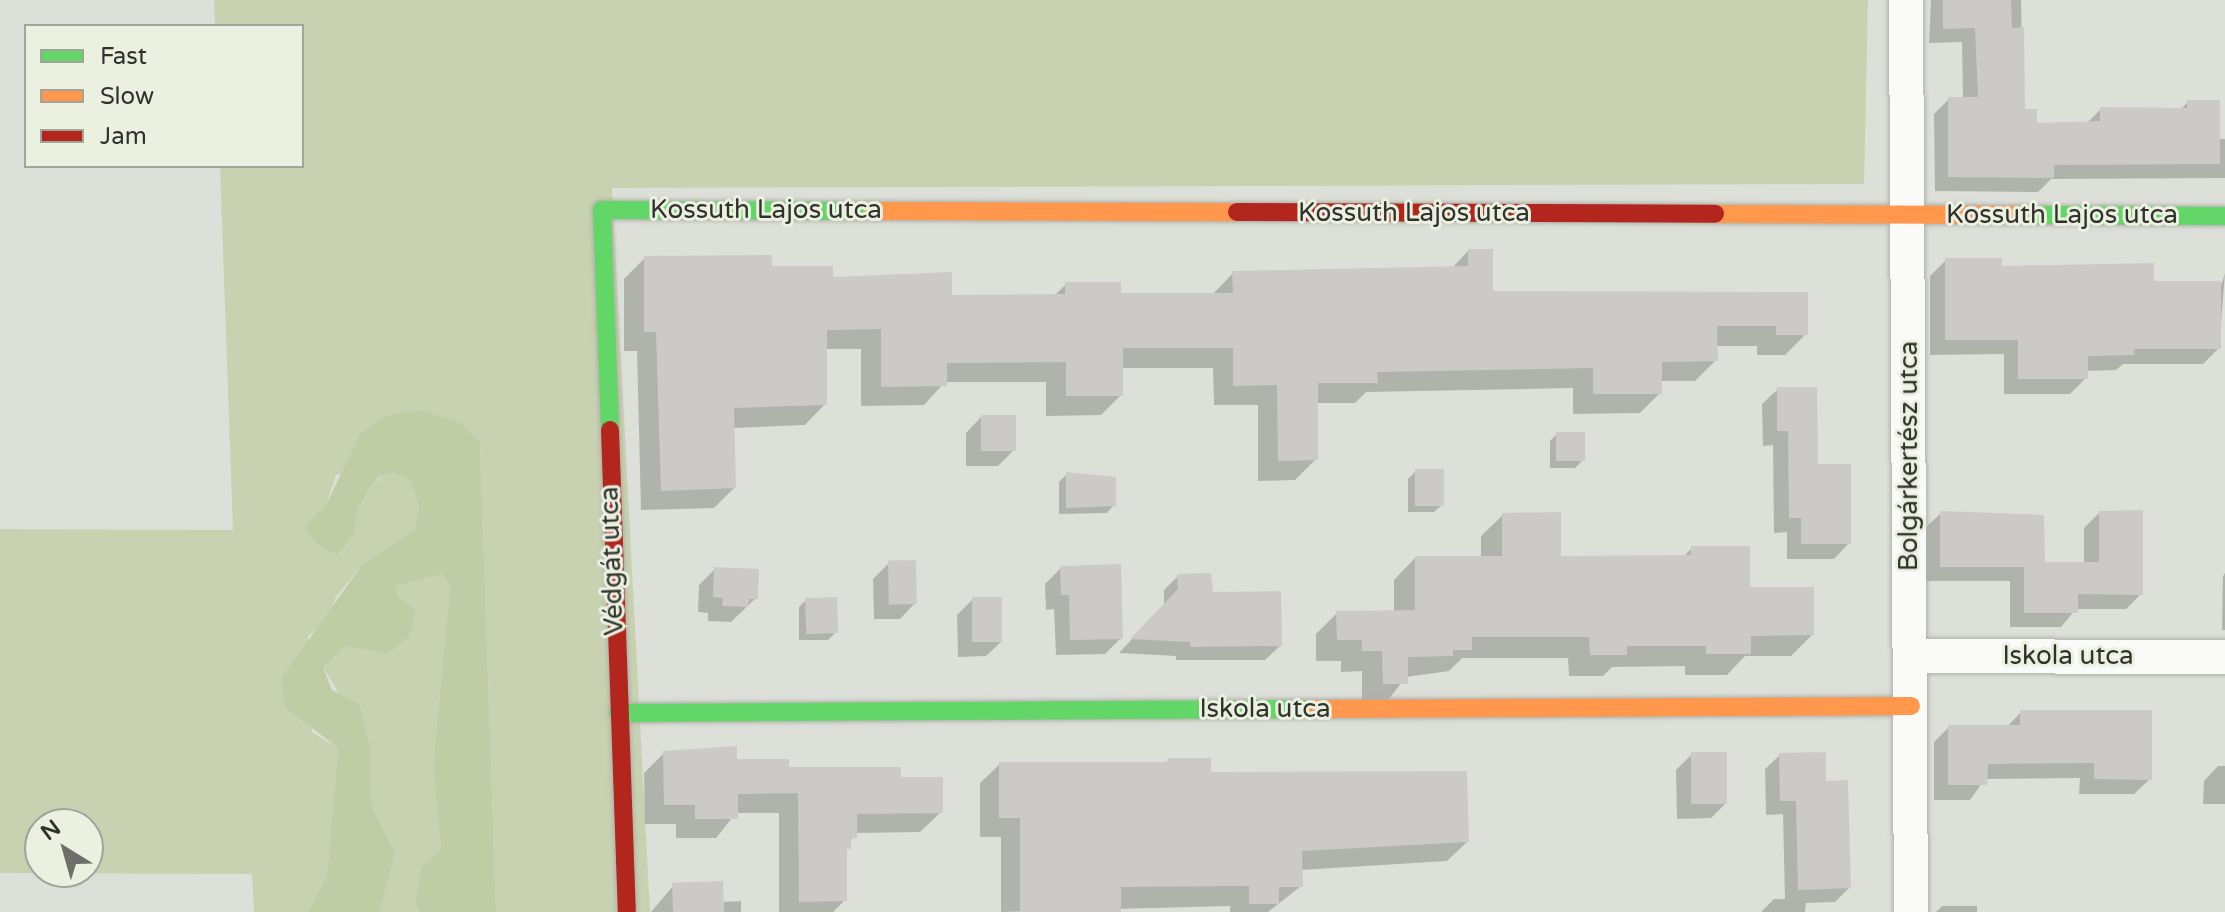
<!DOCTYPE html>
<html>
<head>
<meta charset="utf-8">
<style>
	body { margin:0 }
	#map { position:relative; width:2225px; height:912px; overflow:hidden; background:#dde0d8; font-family:"Varela Round",sans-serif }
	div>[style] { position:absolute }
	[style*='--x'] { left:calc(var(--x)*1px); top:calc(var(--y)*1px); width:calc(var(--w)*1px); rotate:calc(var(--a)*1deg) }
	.green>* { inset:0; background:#c8d2b1 }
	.forest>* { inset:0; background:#bfcca4 }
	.shadow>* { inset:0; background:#0003 }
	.building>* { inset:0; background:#cccac8; transform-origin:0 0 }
	.roads { filter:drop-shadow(0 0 2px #aeb0aa) drop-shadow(0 0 2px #aeb0aa) }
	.street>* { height:34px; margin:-17px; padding:0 17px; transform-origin:17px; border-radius:17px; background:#fafaf9 }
	.fast>* { height:18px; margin:-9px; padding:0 9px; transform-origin:9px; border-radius:9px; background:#63d668 }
	.slow>* { height:18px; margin:-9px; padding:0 9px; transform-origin:9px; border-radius:9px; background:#ff974d }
	.jam>* { height:18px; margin:-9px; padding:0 9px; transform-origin:9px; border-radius:9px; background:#b3261e }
	span { translate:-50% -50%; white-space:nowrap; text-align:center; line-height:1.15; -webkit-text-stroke:6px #ebf0e1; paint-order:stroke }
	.street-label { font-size:26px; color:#30322c }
	.legend { position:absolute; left:24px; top:24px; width:280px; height:144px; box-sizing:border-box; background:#ebf0e1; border:2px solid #a0a499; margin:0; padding:10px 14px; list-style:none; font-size:24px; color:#30322c }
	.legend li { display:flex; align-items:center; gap:16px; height:40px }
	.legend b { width:40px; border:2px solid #a0a499 }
	.north { position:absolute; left:24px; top:808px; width:80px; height:80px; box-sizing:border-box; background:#ebf0e1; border:2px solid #a0a499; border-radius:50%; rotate:323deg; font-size:22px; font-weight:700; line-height:32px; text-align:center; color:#30322c }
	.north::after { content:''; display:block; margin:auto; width:28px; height:36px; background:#6d6f68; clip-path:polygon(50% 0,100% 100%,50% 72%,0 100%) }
</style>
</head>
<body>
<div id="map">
	<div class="green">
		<div style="clip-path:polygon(evenodd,214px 0,1868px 0,1864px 184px,612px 188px,650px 912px,496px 912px,480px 443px,336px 475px,326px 505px,304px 525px,354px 534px,358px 508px,380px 476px,394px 473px,411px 481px,419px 506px,414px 530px,362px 565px,336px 597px,325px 622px,308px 636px,312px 732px,338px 748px,327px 875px,308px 912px,254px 912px,252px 874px,0 873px,0 529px,233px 530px,220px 166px,302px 166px,302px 26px,215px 26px,214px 0,40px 824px,88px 824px,88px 872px,40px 872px,40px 824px)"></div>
		<div style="clip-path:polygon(442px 574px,450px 586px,433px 767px,441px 849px,421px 867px,415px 903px,420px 912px,380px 912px,395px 853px,372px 807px,370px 746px,323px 667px,346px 646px,387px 654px,408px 637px,416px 610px,398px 597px,396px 586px)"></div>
	</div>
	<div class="forest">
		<div style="clip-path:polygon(421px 410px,462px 424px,480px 443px,496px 912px,420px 912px,415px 903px,421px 867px,441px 849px,433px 767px,450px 586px,442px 574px,396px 586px,398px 597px,416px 610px,409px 637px,387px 654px,346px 646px,323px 667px,332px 690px,359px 704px,370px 746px,372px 807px,395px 853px,380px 912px,308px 912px,327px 875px,338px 748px,286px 708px,281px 678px,362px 565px,414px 530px,419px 506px,411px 481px,394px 473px,379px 476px,358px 508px,354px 534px,337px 555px,317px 544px,304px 525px,326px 505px,360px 434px,389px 415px)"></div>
	</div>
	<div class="shadow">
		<div style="clip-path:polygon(1931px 0,2021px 0,2023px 111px,2035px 125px,2087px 123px,2101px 109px,2180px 110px,2188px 102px,2218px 139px,2225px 139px,2225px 178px,2051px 179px,2038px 192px,1935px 191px,1934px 114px,1949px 99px,1963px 99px,1962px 42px,1929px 43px)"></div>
		<div style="clip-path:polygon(1468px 251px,1491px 293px,1806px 294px,1806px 334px,1785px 355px,1757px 355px,1757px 346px,1716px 346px,1716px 360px,1695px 381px,1660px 381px,1660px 393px,1640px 413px,1573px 414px,1573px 388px,1366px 392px,1355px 403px,1316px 403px,1316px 459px,1295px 480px,1258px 481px,1258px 405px,1214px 405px,1213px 368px,1121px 368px,1121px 395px,1101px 415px,1046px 416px,1046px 382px,945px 382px,924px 405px,861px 406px,861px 349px,825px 349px,825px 404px,805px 425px,733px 428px,734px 488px,714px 508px,641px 510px,637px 351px,624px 351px,624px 279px,645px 258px,770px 268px,950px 297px,1054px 296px,1066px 284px,1119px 295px,1212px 295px,1233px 273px,1452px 268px)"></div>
		<div style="clip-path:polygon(1946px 260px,2152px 283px,2222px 283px,2225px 273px,2219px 348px,2203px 364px,2123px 364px,2116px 370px,2086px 371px,2086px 378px,2070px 394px,2004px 394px,2004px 354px,1930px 355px,1930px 276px)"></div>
		<div style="clip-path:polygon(1778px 389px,1849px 543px,1834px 559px,1787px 559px,1787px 532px,1774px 533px,1773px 445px,1763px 446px,1762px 404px)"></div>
		<div style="clip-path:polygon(981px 417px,1014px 450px,998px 466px,966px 466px,966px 433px)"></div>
		<div style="clip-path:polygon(1557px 434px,1583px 460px,1575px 468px,1550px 468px,1550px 441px)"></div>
		<div style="clip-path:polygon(1416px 471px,1442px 505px,1434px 512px,1408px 512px,1408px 479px)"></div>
		<div style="clip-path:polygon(1067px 474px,1114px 505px,1107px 513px,1059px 514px,1059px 482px)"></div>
		<div style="clip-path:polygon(2099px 513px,2141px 594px,2126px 609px,2076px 609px,2061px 627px,2010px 627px,2010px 581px,1926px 581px,1925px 528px,1940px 514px,2043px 564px,2084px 564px,2084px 528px)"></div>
		<div style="clip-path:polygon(1503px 515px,1559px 558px,1683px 557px,1692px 548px,1812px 635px,1791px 656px,1745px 656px,1727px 675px,1685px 675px,1685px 666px,1612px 667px,1603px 676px,1569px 676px,1568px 658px,1462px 658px,1449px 671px,1406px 677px,1384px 705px,1362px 705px,1362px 671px,1341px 672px,1341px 661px,1316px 661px,1316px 634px,1337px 613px,1394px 612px,1394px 580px,1415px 558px,1481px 558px,1481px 536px)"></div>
		<div style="clip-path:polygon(889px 563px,915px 603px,900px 619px,874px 619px,873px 579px)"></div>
		<div style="clip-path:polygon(1061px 568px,1121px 638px,1105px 654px,1056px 655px,1054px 609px,1046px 610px,1045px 584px)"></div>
		<div style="clip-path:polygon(715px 569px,756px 598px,731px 622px,708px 621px,708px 613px,698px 612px,699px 585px)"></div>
		<div style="clip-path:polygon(2225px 573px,2225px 630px,2222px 630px,2223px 576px)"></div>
		<div style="clip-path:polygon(1178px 576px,1211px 594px,1280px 646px,1265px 660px,1176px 660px,1176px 656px,1119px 653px,1164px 605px,1164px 590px)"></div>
		<div style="clip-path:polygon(973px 599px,1002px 641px,986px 656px,958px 657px,957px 615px)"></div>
		<div style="clip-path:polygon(806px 600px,836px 632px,828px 640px,799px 640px,799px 607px)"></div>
		<div style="clip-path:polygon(2021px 712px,2150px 779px,2134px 794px,2079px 794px,2080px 778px,1985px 779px,1970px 800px,1934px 800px,1934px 742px,1949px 727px,2007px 727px)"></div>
		<div style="clip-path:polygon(664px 753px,899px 779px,941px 812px,920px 832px,855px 833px,845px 852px,845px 900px,833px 912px,779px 912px,779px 813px,736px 813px,716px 838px,676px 838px,676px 824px,645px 824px,644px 773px)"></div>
		<div style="clip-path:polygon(1692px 754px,1727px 802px,1711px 818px,1677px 819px,1676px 770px)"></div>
		<div style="clip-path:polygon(1780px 755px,1849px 888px,1835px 902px,1806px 903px,1805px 912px,1761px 912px,1774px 899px,1785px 899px,1783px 814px,1766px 815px,1765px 769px)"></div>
		<div style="clip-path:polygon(1169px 760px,1209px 774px,1467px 842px,1447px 861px,1300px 870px,1301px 886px,1268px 912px,1230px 912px,1230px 906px,1001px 912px,1001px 837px,980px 837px,980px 783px,1000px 764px,1164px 764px)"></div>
		<div style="clip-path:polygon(2218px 766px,2225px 766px,2225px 804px,2203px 804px,2204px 781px)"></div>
		<div style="clip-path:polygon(673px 886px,722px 902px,741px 901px,741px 912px,651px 912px)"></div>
		<div style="clip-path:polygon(1942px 906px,1977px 906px,1977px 912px,1936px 912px)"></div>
	</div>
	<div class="building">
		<div style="clip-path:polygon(1943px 0,2011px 0,2012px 28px,2024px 27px,2025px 109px,2037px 109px,2037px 123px,2100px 121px,2100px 107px,2187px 108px,2187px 100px,2220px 100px,2220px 164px,2054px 165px,2054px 178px,1948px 177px,1948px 97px,1978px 97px,1975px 28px,1943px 29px)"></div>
		<div style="clip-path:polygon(1468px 249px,1493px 249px,1493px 291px,1808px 292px,1808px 335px,1776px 335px,1776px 326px,1717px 326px,1718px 361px,1662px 362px,1662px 394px,1593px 394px,1593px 368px,1377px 372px,1378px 383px,1318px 383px,1318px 460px,1278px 461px,1277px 385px,1233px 386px,1233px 348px,1123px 348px,1123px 396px,1066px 396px,1066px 362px,947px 363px,947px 386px,881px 387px,881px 329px,827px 330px,827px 405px,734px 408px,736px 488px,661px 491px,656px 332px,644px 332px,644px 256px,772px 255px,772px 266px,833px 266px,833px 277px,952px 272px,952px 295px,1065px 294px,1065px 282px,1121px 282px,1121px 293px,1233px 293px,1232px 271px,1468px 266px)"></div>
		<div style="clip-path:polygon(1945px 258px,2002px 258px,2002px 266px,2154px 263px,2154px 281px,2221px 281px,2221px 349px,2134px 349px,2134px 355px,2088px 356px,2088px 379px,2018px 379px,2018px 340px,1945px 340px)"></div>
		<div style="clip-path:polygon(1777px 387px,1817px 387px,1818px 464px,1851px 464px,1851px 544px,1801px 544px,1801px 518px,1789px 518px,1788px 431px,1777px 431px)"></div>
		<div style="left:981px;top:415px;width:35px;height:36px"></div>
		<div style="left:1556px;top:432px;width:29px;height:29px"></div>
		<div style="left:1415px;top:469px;width:29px;height:37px"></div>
		<div style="clip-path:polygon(1066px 472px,1116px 477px,1116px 506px,1066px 508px)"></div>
		<div style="clip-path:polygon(2143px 510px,2143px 595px,2078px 594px,2078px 613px,2024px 613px,2024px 567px,1940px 567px,1940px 511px,2044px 515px,2045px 562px,2099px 562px,2099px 511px)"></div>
		<div style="clip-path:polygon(1561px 512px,1561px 556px,1691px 555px,1691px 546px,1750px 546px,1750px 587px,1814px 587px,1814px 635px,1751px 636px,1751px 654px,1706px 654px,1706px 646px,1627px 646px,1627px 655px,1590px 655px,1589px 637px,1472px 637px,1472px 650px,1453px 650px,1453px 656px,1408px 657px,1408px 684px,1383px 684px,1382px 651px,1362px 651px,1362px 640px,1337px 640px,1336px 611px,1415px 610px,1415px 556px,1502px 556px,1502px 513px)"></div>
		<div style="left:916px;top:560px;width:44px;height:28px;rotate:89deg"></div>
		<div style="clip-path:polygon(1121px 564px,1123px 639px,1070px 640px,1069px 595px,1061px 595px,1060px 566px)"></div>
		<div style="clip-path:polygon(714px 567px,759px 569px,758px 599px,749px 599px,748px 607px,722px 606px,723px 598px,713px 597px)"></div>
		<div style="clip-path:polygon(1211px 573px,1213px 592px,1281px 591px,1282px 646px,1190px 647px,1190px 642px,1130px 639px,1178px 589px,1177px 574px)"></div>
		<div style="left:837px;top:597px;width:36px;height:32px;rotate:88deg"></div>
		<div style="left:972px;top:597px;width:30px;height:45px"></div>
		<div style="clip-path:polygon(2020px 710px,2152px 710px,2152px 780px,2094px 779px,2094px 763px,1988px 764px,1987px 785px,1948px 785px,1948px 725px,2020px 725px)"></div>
		<div style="clip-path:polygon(737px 746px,737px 759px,789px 759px,789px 767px,901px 767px,901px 777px,943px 777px,943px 813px,857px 814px,857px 838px,851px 838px,851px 849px,847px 849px,847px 901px,799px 902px,798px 793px,738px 794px,738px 819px,695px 819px,695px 805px,664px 805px,663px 751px)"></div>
		<div style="left:1691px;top:752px;width:36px;height:52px"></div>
		<div style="clip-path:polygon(1826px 752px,1826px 781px,1848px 780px,1851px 888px,1798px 890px,1796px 801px,1780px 801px,1779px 753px)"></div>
		<div style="clip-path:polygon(1168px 758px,1211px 758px,1211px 772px,1467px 771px,1469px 842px,1302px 851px,1303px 887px,1279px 887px,1279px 904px,1249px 904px,1249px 886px,1121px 887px,1121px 912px,1020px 912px,1020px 818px,999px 818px,999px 762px,1168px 762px)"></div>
		<div style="left:723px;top:881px;width:31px;height:51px;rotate:88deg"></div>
	</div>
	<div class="roads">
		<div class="street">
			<div style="--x:1906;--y:0;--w:912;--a:89.69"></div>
			<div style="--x:1911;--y:656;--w:314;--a:0.2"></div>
		</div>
		<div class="fast">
			<div style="--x:2029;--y:215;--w:196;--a:0.3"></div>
			<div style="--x:610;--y:430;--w:220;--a:-92.1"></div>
			<div style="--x:602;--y:210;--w:271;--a:0.2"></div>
			<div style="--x:618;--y:713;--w:695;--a:-0.33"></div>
		</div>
		<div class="slow">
			<div style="--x:873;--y:211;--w:364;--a:0.2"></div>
			<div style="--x:1715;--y:214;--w:314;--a:0.2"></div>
			<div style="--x:1313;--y:709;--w:598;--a:-0.29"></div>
		</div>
		<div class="jam">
			<div style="--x:1237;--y:212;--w:478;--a:0.2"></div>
			<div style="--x:610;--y:430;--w:482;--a:88"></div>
		</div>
	</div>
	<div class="street-label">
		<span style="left:766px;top:210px">Kossuth Lajos utca</span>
		<span style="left:1414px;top:213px">Kossuth Lajos utca</span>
		<span style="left:2062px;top:215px">Kossuth Lajos utca</span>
		<span style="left:1909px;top:456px;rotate:-90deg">Bolgárkertész utca</span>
		<span style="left:612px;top:561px;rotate:-92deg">Védgát utca</span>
		<span style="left:2068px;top:656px">Iskola utca</span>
		<span style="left:1265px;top:709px">Iskola utca</span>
	</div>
	<ul class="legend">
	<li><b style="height:10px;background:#63d668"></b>Fast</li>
	<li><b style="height:10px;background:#ff974d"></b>Slow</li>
	<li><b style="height:10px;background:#b3261e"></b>Jam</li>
	</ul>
	<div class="north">N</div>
</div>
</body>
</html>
